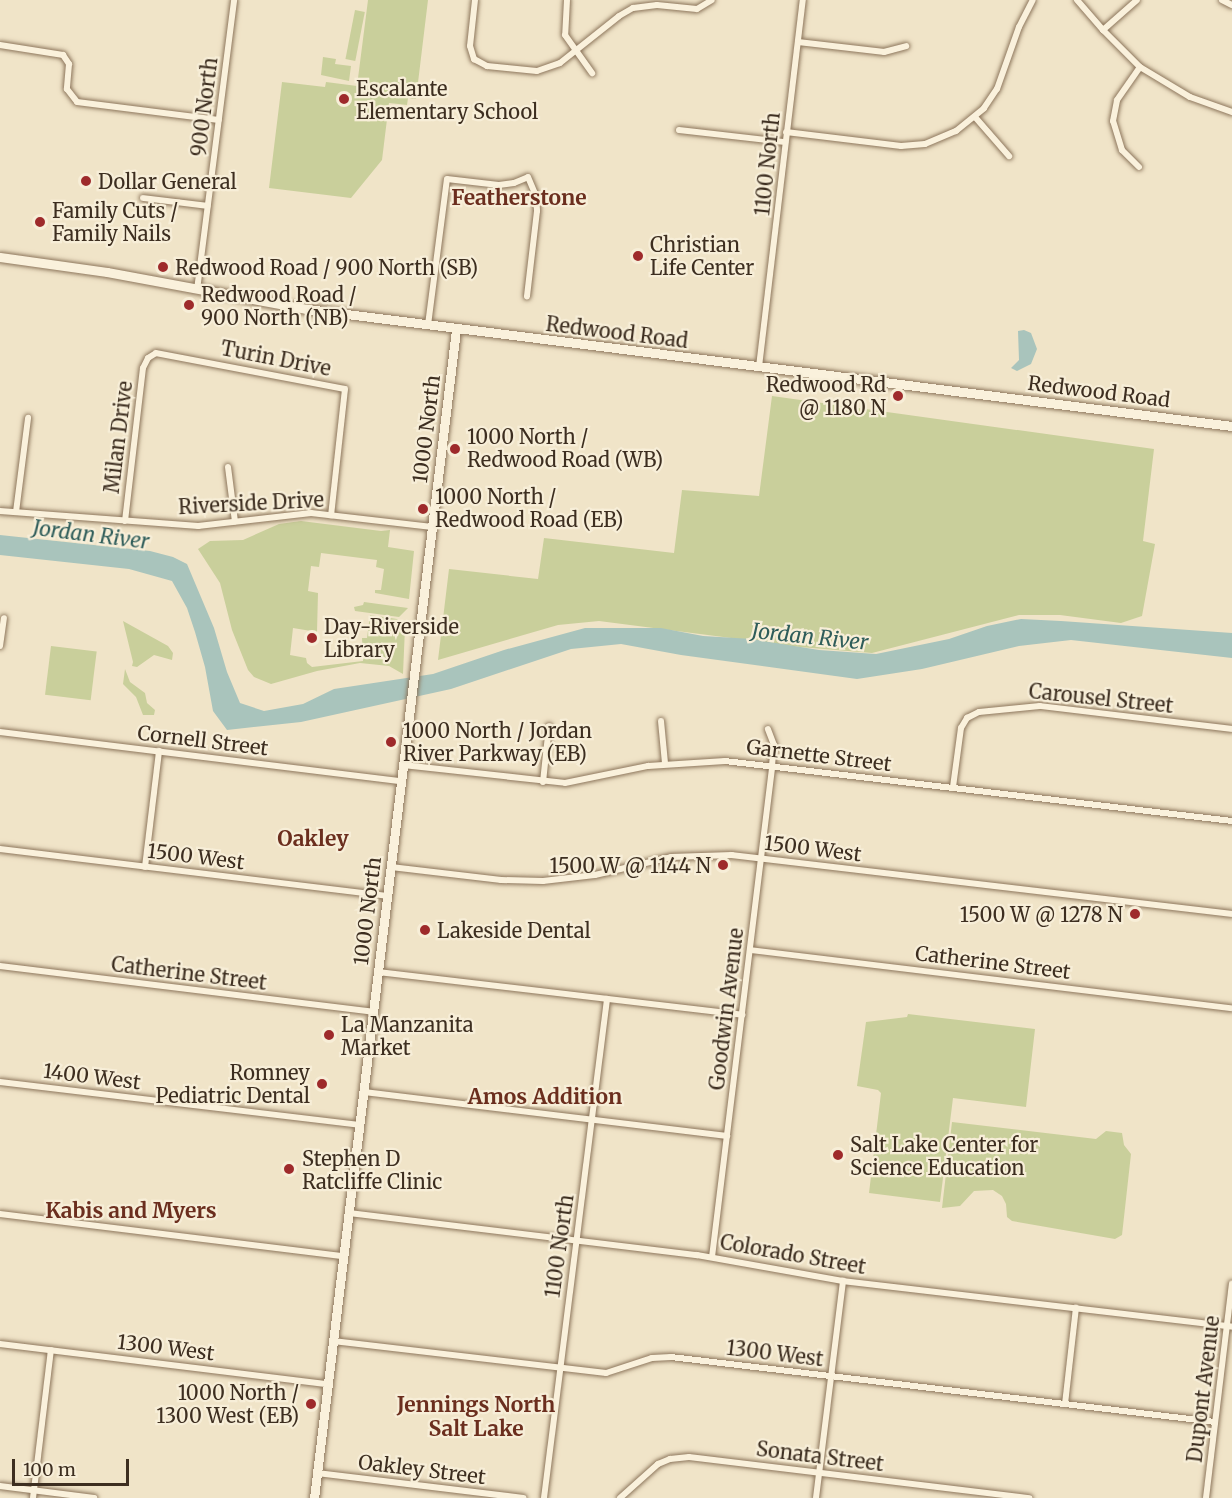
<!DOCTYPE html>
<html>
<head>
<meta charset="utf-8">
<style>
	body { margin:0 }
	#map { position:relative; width:1232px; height:1498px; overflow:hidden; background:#f0e4c8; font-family:Merriweather,serif }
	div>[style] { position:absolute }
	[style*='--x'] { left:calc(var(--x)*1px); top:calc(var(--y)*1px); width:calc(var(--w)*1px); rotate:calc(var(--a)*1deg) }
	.green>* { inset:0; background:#c9cf9b; transform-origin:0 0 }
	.water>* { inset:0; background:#a9c4bc }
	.roads { filter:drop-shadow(0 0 2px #8d765c) drop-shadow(0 0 2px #8d765c) }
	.street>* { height:6px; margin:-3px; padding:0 3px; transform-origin:3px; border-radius:3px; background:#faf1dc }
	.secondary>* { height:9px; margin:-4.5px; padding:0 4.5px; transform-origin:4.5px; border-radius:4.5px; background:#faf1dc }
	.dots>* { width:16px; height:16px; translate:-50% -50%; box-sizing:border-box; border:3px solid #f7eed8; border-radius:50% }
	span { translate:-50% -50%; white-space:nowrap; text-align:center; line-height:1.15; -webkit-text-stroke:4.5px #f7eed8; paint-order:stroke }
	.poi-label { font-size:20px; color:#3d2e20 }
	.left { translate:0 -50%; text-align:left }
	.right { translate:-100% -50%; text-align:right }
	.street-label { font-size:20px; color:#3d2e20 }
	.neighbourhood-label { font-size:21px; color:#6b2e1e; font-weight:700 }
	.water-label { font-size:21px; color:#2f5d5a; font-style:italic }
	.scale { position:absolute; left:12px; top:1459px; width:117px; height:27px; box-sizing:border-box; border:3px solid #3d2e20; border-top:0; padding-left:8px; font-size:18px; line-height:21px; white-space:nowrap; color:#3d2e20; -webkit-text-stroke:4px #f7eed8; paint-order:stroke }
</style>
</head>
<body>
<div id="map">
	<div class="green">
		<div style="clip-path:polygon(368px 0,428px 0,416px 99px,408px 98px,407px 105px,389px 103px,382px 160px,351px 198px,269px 188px,282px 82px,325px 87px,326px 82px,357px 86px)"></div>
		<div style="left:355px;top:10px;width:10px;height:50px;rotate:11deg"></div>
		<div style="clip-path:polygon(323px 57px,336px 59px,335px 64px,351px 66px,349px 81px,321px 75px)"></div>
		<div style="clip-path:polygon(772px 396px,1154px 449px,1143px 541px,1155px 544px,1142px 616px,1121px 623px,1060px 615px,1019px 615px,872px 653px,800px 647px,599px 621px,558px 625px,438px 660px,449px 569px,538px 579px,544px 538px,674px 553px,682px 490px,759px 496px)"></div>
		<div style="clip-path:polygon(301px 521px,381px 531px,390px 530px,388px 547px,414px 551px,409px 599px,375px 593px,375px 590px,381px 590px,384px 569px,376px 567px,377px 560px,321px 553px,319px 567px,311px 566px,308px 591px,318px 593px,317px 632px,293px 628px,290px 655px,306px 658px,307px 663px,312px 667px,363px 661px,362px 638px,367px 638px,370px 615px,397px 619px,405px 628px,403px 674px,389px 666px,360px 663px,317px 671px,271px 684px,254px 677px,248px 670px,232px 630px,220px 583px,198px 549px,210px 541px,243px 540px,279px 524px)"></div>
		<div style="clip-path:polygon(364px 602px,408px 608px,399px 617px,355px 611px,354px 607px,363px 605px)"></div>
		<div style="clip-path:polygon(123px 621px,168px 646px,173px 653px,172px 660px,154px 655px,137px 667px,132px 666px,133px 662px)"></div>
		<div style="left:51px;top:646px;width:46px;height:49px;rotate:7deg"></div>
		<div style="clip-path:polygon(125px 669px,130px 682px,145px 693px,147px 703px,155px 710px,154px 715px,143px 715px,136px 697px,123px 684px)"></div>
		<div style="clip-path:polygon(908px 1014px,1035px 1029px,1026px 1107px,953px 1098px,940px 1202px,869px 1193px,881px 1093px,878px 1090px,857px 1086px,866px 1022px,907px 1017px)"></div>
		<div style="clip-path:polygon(952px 1122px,1096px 1139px,1106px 1131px,1122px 1133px,1124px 1145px,1131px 1154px,1122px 1235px,1115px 1239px,1012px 1221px,1007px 1217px,1006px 1204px,1002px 1196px,993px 1190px,974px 1191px,960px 1206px,942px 1208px)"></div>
	</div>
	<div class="water">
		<div style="clip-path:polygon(1024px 330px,1031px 333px,1037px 349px,1031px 364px,1017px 371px,1011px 368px,1019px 360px,1018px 331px)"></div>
		<div style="clip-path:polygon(0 535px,150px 551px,173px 557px,187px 564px,214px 628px,227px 672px,240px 703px,264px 711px,303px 704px,334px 689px,433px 674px,504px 650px,585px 628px,661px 628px,703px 636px,752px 639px,819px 650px,876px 654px,949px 639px,987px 626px,1021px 619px,1061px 621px,1232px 633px,1232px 658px,1071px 640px,1019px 646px,922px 669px,857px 679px,681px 655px,621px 644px,571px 649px,451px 689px,301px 722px,227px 730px,213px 711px,205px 667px,195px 632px,187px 608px,172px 581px,129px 569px,0 555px)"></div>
	</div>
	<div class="roads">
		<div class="street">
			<div style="--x:475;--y:0;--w:46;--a:96.2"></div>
			<div style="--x:470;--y:46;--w:14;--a:73"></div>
			<div style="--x:474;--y:59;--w:15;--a:28"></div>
			<div style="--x:487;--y:66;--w:50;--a:5.7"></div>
			<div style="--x:537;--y:71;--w:24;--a:-19"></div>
			<div style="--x:560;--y:63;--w:75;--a:-38.5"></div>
			<div style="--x:619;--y:16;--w:16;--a:-30"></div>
			<div style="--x:633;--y:8;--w:24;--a:-7"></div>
			<div style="--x:657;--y:5;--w:40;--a:5.7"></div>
			<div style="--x:697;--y:9;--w:17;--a:-31"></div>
			<div style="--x:567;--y:0;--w:35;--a:93"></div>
			<div style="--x:565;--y:35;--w:47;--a:54.6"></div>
			<div style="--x:1077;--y:0;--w:40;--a:49"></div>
			<div style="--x:1103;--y:30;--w:52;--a:45"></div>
			<div style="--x:1140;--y:67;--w:58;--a:31"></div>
			<div style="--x:1190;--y:97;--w:45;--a:19.7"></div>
			<div style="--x:1222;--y:0;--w:11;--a:27"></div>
			<div style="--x:1103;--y:30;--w:45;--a:-41.4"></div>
			<div style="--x:798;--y:42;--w:87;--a:6.6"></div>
			<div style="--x:884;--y:52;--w:23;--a:-15"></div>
			<div style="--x:0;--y:45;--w:64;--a:9"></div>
			<div style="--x:63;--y:55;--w:11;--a:56"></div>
			<div style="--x:69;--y:64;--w:25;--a:95"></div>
			<div style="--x:67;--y:89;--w:16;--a:52"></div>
			<div style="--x:77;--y:102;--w:143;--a:7.2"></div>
			<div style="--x:975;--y:117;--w:52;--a:48.9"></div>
			<div style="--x:679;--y:130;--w:107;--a:6.5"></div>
			<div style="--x:786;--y:132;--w:116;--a:6.9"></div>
			<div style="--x:901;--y:146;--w:24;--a:-5"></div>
			<div style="--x:925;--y:144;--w:34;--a:-23"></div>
			<div style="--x:956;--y:131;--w:36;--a:-39"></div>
			<div style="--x:984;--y:108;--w:23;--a:-56"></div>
			<div style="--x:997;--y:89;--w:66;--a:-70.5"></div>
			<div style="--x:1019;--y:27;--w:30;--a:-63"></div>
			<div style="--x:1139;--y:167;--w:24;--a:-135"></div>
			<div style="--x:1122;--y:150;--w:30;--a:-107"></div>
			<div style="--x:1113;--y:121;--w:21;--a:-79"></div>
			<div style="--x:1117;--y:100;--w:40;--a:-55.1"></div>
			<div style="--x:143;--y:198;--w:65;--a:7"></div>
			<div style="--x:197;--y:290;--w:292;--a:-82.7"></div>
			<div style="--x:428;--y:325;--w:147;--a:-82.6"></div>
			<div style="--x:447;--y:179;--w:52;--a:6.6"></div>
			<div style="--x:499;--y:185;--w:15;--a:-8"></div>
			<div style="--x:514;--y:183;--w:15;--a:-23"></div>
			<div style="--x:528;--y:177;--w:21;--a:67"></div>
			<div style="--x:536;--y:196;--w:15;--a:86"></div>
			<div style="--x:537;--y:211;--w:86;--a:96.7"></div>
			<div style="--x:759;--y:367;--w:370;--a:-83.2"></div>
			<div style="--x:228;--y:467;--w:55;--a:82.7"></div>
			<div style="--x:0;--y:511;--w:199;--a:4.3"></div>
			<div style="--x:198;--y:526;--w:114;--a:-6.6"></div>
			<div style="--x:311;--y:513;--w:122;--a:6.6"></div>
			<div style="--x:16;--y:512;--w:95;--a:-82.7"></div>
			<div style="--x:125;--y:521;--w:154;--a:-83.3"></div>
			<div style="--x:143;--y:368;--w:11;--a:-63"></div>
			<div style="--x:148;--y:358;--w:9;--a:-32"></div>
			<div style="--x:156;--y:353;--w:192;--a:10.8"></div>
			<div style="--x:345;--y:389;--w:127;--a:96.3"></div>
			<div style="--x:0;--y:646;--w:28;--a:-82"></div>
			<div style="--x:661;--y:721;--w:42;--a:84.6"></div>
			<div style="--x:0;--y:732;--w:404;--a:7"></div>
			<div style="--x:403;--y:765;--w:163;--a:6.3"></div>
			<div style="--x:565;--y:783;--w:85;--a:-11.6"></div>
			<div style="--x:648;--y:766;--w:77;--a:-3.7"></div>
			<div style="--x:725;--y:761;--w:511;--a:6.75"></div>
			<div style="--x:543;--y:782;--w:56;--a:-83.9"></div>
			<div style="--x:953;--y:787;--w:60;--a:-82.3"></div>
			<div style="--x:961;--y:728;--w:12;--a:-59"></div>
			<div style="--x:967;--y:718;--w:13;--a:-27"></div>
			<div style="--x:979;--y:712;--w:61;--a:-5.6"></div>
			<div style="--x:1040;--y:706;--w:193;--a:6.8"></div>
			<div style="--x:0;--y:849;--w:390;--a:6.9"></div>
			<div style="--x:145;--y:867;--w:117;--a:-83.1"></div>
			<div style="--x:391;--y:867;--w:111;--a:6.7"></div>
			<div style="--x:501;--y:880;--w:42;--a:1.4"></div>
			<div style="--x:543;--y:881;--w:52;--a:-6.6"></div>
			<div style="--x:595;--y:875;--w:78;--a:-13.3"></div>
			<div style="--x:671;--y:857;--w:61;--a:-1.9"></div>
			<div style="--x:732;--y:855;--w:503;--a:6.73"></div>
			<div style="--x:750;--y:950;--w:485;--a:6.9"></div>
			<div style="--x:0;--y:966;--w:376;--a:7"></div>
			<div style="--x:378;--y:972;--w:367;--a:6.7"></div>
			<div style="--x:0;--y:1082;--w:362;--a:6.8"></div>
			<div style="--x:364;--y:1092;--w:366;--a:6.9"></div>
			<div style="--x:349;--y:1213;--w:351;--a:6.9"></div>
			<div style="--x:697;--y:1255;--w:148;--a:10.1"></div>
			<div style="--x:843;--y:1281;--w:392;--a:6.7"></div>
			<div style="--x:0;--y:1214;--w:346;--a:7"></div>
			<div style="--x:712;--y:1257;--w:496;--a:-83"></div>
			<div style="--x:772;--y:765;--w:20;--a:-84"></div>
			<div style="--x:774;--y:745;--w:17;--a:-111"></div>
			<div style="--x:333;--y:1341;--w:275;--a:6.7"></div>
			<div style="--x:606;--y:1373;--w:48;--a:-18.1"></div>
			<div style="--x:652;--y:1358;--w:19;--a:-3"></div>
			<div style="--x:671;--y:1357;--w:548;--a:6.81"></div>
			<div style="--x:0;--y:1344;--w:330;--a:7"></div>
			<div style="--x:1065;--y:1404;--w:97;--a:-83.5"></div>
			<div style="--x:317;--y:1473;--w:208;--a:6.9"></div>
			<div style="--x:0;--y:1486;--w:95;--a:7.3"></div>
			<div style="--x:33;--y:1498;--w:149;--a:-83.1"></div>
			<div style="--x:544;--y:1498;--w:503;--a:-82.8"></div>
			<div style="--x:620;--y:1498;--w:51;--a:-41.8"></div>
			<div style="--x:658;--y:1464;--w:13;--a:-23"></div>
			<div style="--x:670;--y:1459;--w:19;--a:-6"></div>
			<div style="--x:689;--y:1457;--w:343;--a:6.9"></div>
			<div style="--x:816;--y:1498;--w:219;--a:-82.9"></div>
			<div style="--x:1206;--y:1498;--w:216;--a:-83.1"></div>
		</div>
		<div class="secondary">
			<div style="--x:0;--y:257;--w:108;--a:8"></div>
			<div style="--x:107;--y:272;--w:203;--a:10.5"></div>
			<div style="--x:307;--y:309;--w:932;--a:7.21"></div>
			<div style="--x:314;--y:1498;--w:1178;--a:-83.07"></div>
		</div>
	</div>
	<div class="dots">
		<div style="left:344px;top:99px;background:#9e2a2b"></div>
		<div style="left:86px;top:181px;background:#9e2a2b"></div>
		<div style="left:40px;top:222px;background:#9e2a2b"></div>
		<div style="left:638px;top:256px;background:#9e2a2b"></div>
		<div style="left:163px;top:267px;background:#9e2a2b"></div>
		<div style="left:189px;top:305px;background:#9e2a2b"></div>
		<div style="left:898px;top:396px;background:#9e2a2b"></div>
		<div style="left:455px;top:449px;background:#9e2a2b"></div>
		<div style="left:423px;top:509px;background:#9e2a2b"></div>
		<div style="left:312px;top:638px;background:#9e2a2b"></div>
		<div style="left:391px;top:742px;background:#9e2a2b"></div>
		<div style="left:723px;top:865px;background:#9e2a2b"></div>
		<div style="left:1135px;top:914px;background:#9e2a2b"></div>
		<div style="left:425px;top:930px;background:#9e2a2b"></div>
		<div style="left:329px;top:1035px;background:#9e2a2b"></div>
		<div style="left:322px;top:1084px;background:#9e2a2b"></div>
		<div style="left:838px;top:1155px;background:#9e2a2b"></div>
		<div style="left:289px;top:1169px;background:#9e2a2b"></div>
		<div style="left:311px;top:1404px;background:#9e2a2b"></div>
	</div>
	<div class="poi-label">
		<span class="left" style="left:356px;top:100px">Escalante<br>Elementary School</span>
		<span class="left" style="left:98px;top:181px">Dollar General</span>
		<span class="left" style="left:52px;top:222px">Family Cuts /<br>Family Nails</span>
		<span class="left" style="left:650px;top:256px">Christian<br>Life Center</span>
		<span class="left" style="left:175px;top:267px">Redwood Road / 900 North (SB)</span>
		<span class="left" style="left:201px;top:306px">Redwood Road /<br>900 North (NB)</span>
		<span class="right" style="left:886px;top:396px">Redwood Rd<br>@ 1180 N</span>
		<span class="left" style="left:467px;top:448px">1000 North /<br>Redwood Road (WB)</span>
		<span class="left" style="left:435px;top:508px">1000 North /<br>Redwood Road (EB)</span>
		<span class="left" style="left:324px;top:638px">Day-Riverside<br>Library</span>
		<span class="left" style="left:403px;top:742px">1000 North / Jordan<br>River Parkway (EB)</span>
		<span class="right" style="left:711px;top:865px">1500 W @ 1144 N</span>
		<span class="right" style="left:1123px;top:914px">1500 W @ 1278 N</span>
		<span class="left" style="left:437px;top:930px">Lakeside Dental</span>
		<span class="left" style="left:341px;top:1036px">La Manzanita<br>Market</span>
		<span class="right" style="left:310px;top:1084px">Romney<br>Pediatric Dental</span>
		<span class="left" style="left:850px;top:1156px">Salt Lake Center for<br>Science Education</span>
		<span class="left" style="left:302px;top:1170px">Stephen D<br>Ratcliffe Clinic</span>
		<span class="right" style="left:299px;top:1404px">1000 North /<br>1300 West (EB)</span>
	</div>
	<div class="street-label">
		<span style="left:204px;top:107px;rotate:-83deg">900 North</span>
		<span style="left:767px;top:164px;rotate:-84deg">1100 North</span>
		<span style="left:617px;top:332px;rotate:7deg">Redwood Road</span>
		<span style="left:276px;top:358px;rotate:11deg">Turin Drive</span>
		<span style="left:1099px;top:391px;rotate:7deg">Redwood Road</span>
		<span style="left:426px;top:429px;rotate:-83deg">1000 North</span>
		<span style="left:118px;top:437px;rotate:-83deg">Milan Drive</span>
		<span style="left:251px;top:503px;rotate:-3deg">Riverside Drive</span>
		<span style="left:1101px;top:698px;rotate:6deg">Carousel Street</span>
		<span style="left:203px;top:740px;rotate:7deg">Cornell Street</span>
		<span style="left:819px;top:755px;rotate:7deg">Garnette Street</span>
		<span style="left:813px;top:848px;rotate:7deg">1500 West</span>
		<span style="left:196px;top:856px;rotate:7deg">1500 West</span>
		<span style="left:367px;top:911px;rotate:-83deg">1000 North</span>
		<span style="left:993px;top:962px;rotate:7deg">Catherine Street</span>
		<span style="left:189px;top:973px;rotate:7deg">Catherine Street</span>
		<span style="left:726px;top:1009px;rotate:-83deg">Goodwin Avenue</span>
		<span style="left:92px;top:1076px;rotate:7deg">1400 West</span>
		<span style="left:559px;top:1246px;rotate:-82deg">1100 North</span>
		<span style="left:793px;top:1254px;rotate:10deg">Colorado Street</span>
		<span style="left:166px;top:1347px;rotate:7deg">1300 West</span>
		<span style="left:775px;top:1353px;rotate:7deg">1300 West</span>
		<span style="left:1203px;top:1389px;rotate:-83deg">Dupont Avenue</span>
		<span style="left:820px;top:1456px;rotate:7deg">Sonata Street</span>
		<span style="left:422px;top:1469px;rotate:7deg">Oakley Street</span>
	</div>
	<div class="neighbourhood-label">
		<span style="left:519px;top:198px">Featherstone</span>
		<span style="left:313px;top:839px">Oakley</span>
		<span style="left:545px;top:1097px">Amos Addition</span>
		<span style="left:131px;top:1211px">Kabis and Myers</span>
		<span style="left:476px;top:1417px">Jennings North<br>Salt Lake</span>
	</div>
	<div class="water-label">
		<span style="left:91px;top:535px;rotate:7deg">Jordan River</span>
		<span style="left:810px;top:637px;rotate:6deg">Jordan River</span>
	</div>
	<div class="scale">100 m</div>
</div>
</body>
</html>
